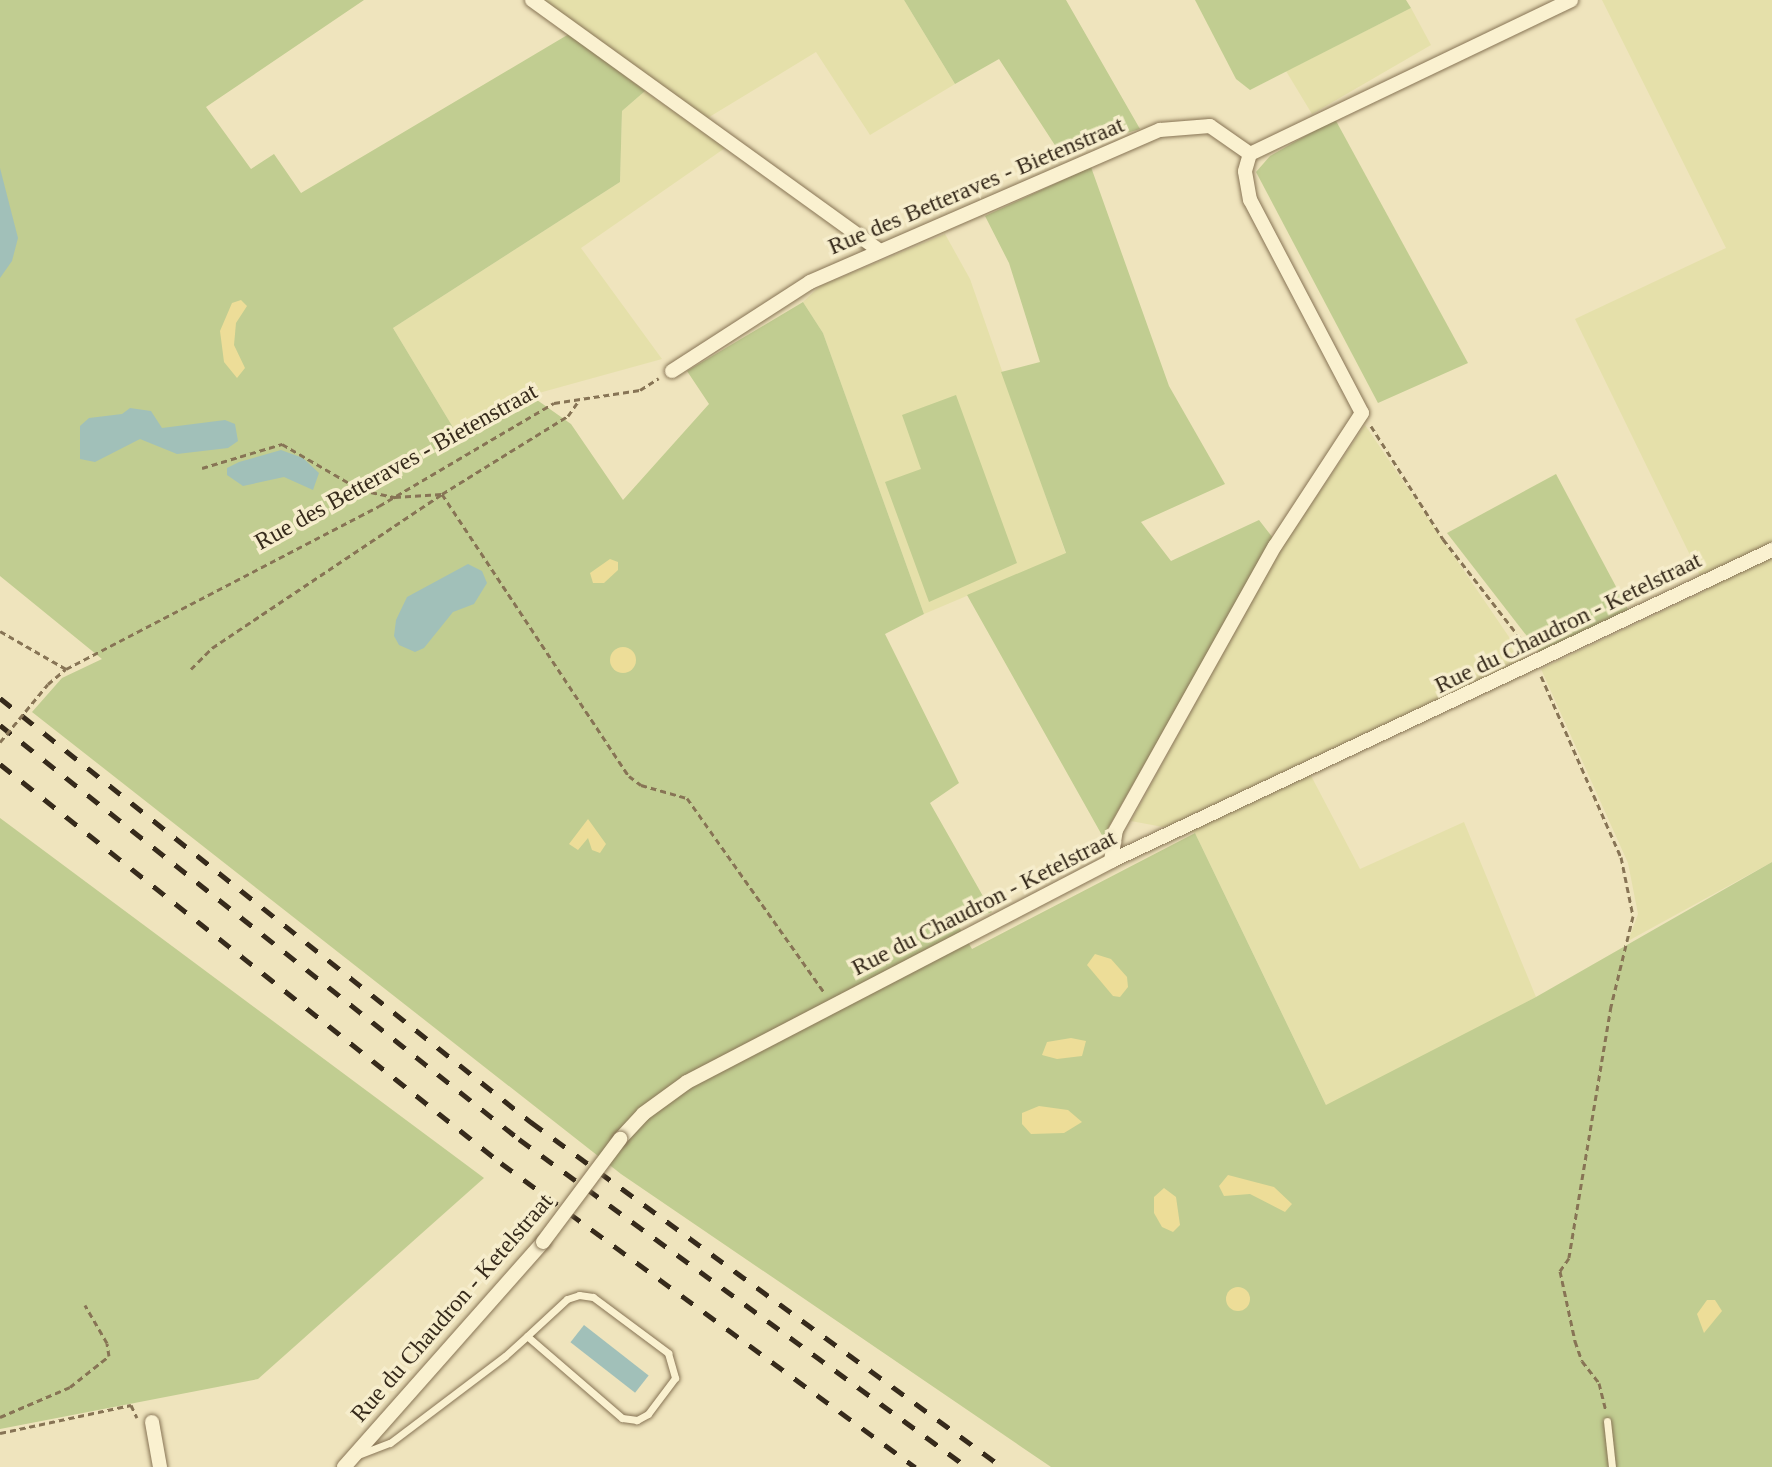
<!DOCTYPE html>
<html>
<head>
<meta charset="utf-8">
<style>
	body { margin:0 }
	#map { position:relative; width:1772px; height:1467px; overflow:hidden; background:#efe4bd; font-family:"Times New Roman",serif }
	div>[style] { position:absolute }
	[style*='--x'] { left:calc(var(--x)*1px); top:calc(var(--y)*1px); width:calc(var(--w)*1px); rotate:calc(var(--a)*1deg) }
	.farmland>* { inset:0; background:#e5e0aa }
	.green>* { inset:0; background:#c1cd91 }
	.sand>* { inset:0; background:#eddd98 }
	.round { border-radius:50% }
	.water>* { inset:0; background:#a1c0b9; transform-origin:0 0 }
	.path>* { height:3px; margin-top:-1.5px; transform-origin:0; background:repeating-linear-gradient(90deg,#877455 0 6px,transparent 0 10px) }
	.roads { filter:drop-shadow(0 0 2px #877455) drop-shadow(0 0 2px #877455) }
	.service>* { height:7px; margin:-3.5px; padding:0 3.5px; transform-origin:3.5px; border-radius:3.5px; background:#faf1d0 }
	.minor>* { height:14px; margin:-7px; padding:0 7px; transform-origin:7px; border-radius:7px; background:#faf1d0 }
	.rail>* { height:5px; margin-top:-2.5px; transform-origin:0; background:repeating-linear-gradient(90deg,#362a1b 0 14px,transparent 0 28px) }
	.path-bridge>* { height:3px; margin-top:-1.5px; transform-origin:0; background:repeating-linear-gradient(90deg,#877455 0 6px,transparent 0 10px) }
	.bridges { filter:drop-shadow(0 0 2px #877455) drop-shadow(0 0 2px #877455) }
	.minor-bridge>* { height:14px; margin:-7px; padding:0 7px; transform-origin:7px; border-radius:7px; background:#faf1d0 }
	span { translate:-50% -50%; white-space:nowrap; text-align:center; line-height:1.15; -webkit-text-stroke:7px #f6edcc; paint-order:stroke }
	.street-label { font-size:24px; color:#362a1b }
</style>
</head>
<body>
<div id="map">
	<div class="farmland">
		<div style="clip-path:polygon(540px 0,904px 0,955px 84px,870px 135px,816px 52px,706px 119px)"></div>
		<div style="clip-path:polygon(1602px 0,1772px 0,1772px 862px,1628px 941px,1638px 914px,1628px 863px,1541px 669px,1707px 590px,1575px 319px,1726px 248px)"></div>
		<div style="clip-path:polygon(1411px 8px,1431px 45px,1312px 114px,1286px 71px)"></div>
		<div style="clip-path:polygon(645px 91px,725px 148px,581px 248px,662px 359px,506px 402px,454px 429px,393px 328px,620px 182px,622px 111px)"></div>
		<div style="clip-path:polygon(945px 234px,970px 279px,1066px 554px,924px 614px,823px 333px,803px 302px,820px 286px)"></div>
		<div style="clip-path:polygon(1365px 425px,1526px 662px,1308px 770px,1360px 869px,1464px 822px,1536px 997px,1328px 1109px,1195px 833px,1131px 821px,1276px 556px)"></div>
	</div>
	<div class="green">
		<div style="clip-path:polygon(0 0,364px 0,206px 107px,251px 169px,274px 154px,301px 193px,569px 34px,645px 91px,622px 111px,620px 182px,393px 328px,454px 429px,530px 395px,571px 424px,623px 500px,709px 404px,687px 371px,803px 302px,823px 333px,924px 614px,885px 634px,959px 783px,930px 803px,992px 912px,958px 925px,972px 949px,1195px 833px,1326px 1105px,1536px 997px,1772px 862px,1772px 1467px,1051px 1467px,621px 1174px,32px 712px,62px 678px,102px 659px,0 576px)"></div>
		<div style="clip-path:polygon(904px 0,1066px 0,1140px 129px,1060px 153px,999px 59px,955px 84px)"></div>
		<div style="clip-path:polygon(1195px 0,1406px 0,1411px 8px,1250px 90px,1236px 79px)"></div>
		<div style="clip-path:polygon(1335px 119px,1468px 363px,1378px 403px,1256px 172px,1270px 156px)"></div>
		<div style="clip-path:polygon(1091px 167px,1169px 386px,1225px 484px,1141px 522px,1171px 561px,1259px 520px,1273px 538px,1103px 837px,967px 595px,1066px 553px,1001px 372px,1040px 362px,1009px 263px,985px 216px)"></div>
		<div style="clip-path:polygon(956px 395px,1017px 563px,929px 602px,885px 482px,921px 469px,902px 415px)"></div>
		<div style="clip-path:polygon(1556px 474px,1629px 611px,1540px 653px,1447px 533px)"></div>
		<div style="clip-path:polygon(0 818px,484px 1178px,258px 1379px,0 1429px)"></div>
	</div>
	<div class="sand">
		<div style="clip-path:polygon(241px 300px,247px 306px,236px 323px,234px 345px,245px 368px,237px 378px,224px 362px,220px 331px,232px 303px)"></div>
		<div style="clip-path:polygon(610px 559px,618px 562px,618px 570px,604px 583px,593px 583px,590px 573px)"></div>
		<div class="round" style="left:610px;top:647px;width:26px;height:26px"></div>
		<div style="clip-path:polygon(588px 819px,606px 844px,600px 853px,592px 850px,588px 838px,578px 850px,569px 844px)"></div>
		<div style="clip-path:polygon(1095px 954px,1111px 959px,1127px 977px,1128px 987px,1120px 997px,1113px 996px,1087px 965px)"></div>
		<div style="clip-path:polygon(1071px 1038px,1086px 1041px,1082px 1056px,1057px 1059px,1042px 1055px,1047px 1042px)"></div>
		<div style="clip-path:polygon(1039px 1106px,1068px 1110px,1082px 1122px,1064px 1133px,1031px 1134px,1022px 1124px,1022px 1113px)"></div>
		<div style="clip-path:polygon(1228px 1175px,1274px 1187px,1292px 1204px,1285px 1212px,1250px 1194px,1224px 1196px,1219px 1186px)"></div>
		<div style="clip-path:polygon(1164px 1188px,1176px 1197px,1180px 1225px,1173px 1232px,1162px 1227px,1154px 1213px,1154px 1197px)"></div>
		<div class="round" style="left:1226px;top:1287px;width:24px;height:24px"></div>
		<div style="clip-path:polygon(1707px 1300px,1715px 1300px,1722px 1311px,1704px 1333px,1697px 1314px)"></div>
	</div>
	<div class="water">
		<div style="clip-path:polygon(0 168px,18px 238px,12px 261px,0 278px)"></div>
		<div style="clip-path:polygon(130px 408px,151px 411px,162px 428px,225px 420px,235px 424px,238px 441px,228px 448px,177px 454px,140px 439px,95px 462px,80px 459px,80px 426px,89px 418px,122px 414px)"></div>
		<div style="clip-path:polygon(281px 450px,303px 458px,319px 473px,313px 490px,284px 477px,243px 486px,227px 475px,227px 468px,239px 462px)"></div>
		<div style="clip-path:polygon(468px 564px,482px 571px,487px 583px,474px 604px,453px 612px,424px 648px,415px 652px,399px 645px,394px 636px,396px 620px,407px 597px)"></div>
		<div style="left:584px;top:1325px;width:82px;height:22px;rotate:38deg"></div>
	</div>
	<div class="path">
		<div style="--x:1371;--y:426;--w:134;--a:57.5"></div>
		<div style="--x:1443;--y:539;--w:138;--a:52.1"></div>
		<div style="--x:202;--y:468;--w:84;--a:-16.7"></div>
		<div style="--x:282;--y:444;--w:91;--a:30.2"></div>
		<div style="--x:361;--y:490;--w:35;--a:12"></div>
		<div style="--x:395;--y:497;--w:47;--a:-3.7"></div>
		<div style="--x:442;--y:494;--w:148;--a:-31.8"></div>
		<div style="--x:568;--y:416;--w:19;--a:-55"></div>
		<div style="--x:0;--y:631;--w:76;--a:29.9"></div>
		<div style="--x:191;--y:669;--w:30;--a:-45"></div>
		<div style="--x:212;--y:648;--w:277;--a:-33.8"></div>
		<div style="--x:442;--y:494;--w:338;--a:56.5"></div>
		<div style="--x:629;--y:776;--w:15;--a:37"></div>
		<div style="--x:641;--y:785;--w:48;--a:15.8"></div>
		<div style="--x:687;--y:798;--w:237;--a:54.8"></div>
		<div style="--x:1541;--y:676;--w:198;--a:66.2"></div>
		<div style="--x:1621;--y:857;--w:60;--a:78.5"></div>
		<div style="--x:1633;--y:916;--w:93;--a:103.7"></div>
		<div style="--x:1611;--y:1006;--w:255;--a:99.5"></div>
		<div style="--x:1569;--y:1258;--w:16;--a:125"></div>
		<div style="--x:1560;--y:1271;--w:72;--a:77.9"></div>
		<div style="--x:1575;--y:1341;--w:21;--a:71"></div>
		<div style="--x:1582;--y:1361;--w:28;--a:52"></div>
		<div style="--x:1599;--y:1383;--w:29;--a:76"></div>
		<div style="--x:48;--y:684;--w:23;--a:-40"></div>
		<div style="--x:66;--y:669;--w:353;--a:-27.5"></div>
		<div style="--x:379;--y:506;--w:203;--a:-30.5"></div>
		<div style="--x:554;--y:403;--w:87;--a:-8.6"></div>
		<div style="--x:640;--y:390;--w:22;--a:-32"></div>
		<div style="--x:0;--y:1417;--w:76;--a:-23.2"></div>
		<div style="--x:70;--y:1387;--w:50;--a:-38.5"></div>
		<div style="--x:109;--y:1356;--w:13;--a:-99"></div>
		<div style="--x:107;--y:1343;--w:44;--a:-120.1"></div>
		<div style="--x:0;--y:1433;--w:134;--a:-12.1"></div>
		<div style="--x:131;--y:1405;--w:14;--a:65"></div>
	</div>
	<div class="roads">
		<div class="service">
			<div style="--x:1607;--y:1421;--w:46;--a:83.8"></div>
			<div style="--x:358;--y:1455;--w:34;--a:-21"></div>
			<div style="--x:390;--y:1443;--w:144;--a:-37.1"></div>
			<div style="--x:505;--y:1356;--w:30;--a:-42"></div>
			<div style="--x:527;--y:1336;--w:54;--a:-42.8"></div>
			<div style="--x:567;--y:1299;--w:13;--a:-18"></div>
			<div style="--x:579;--y:1295;--w:14;--a:8"></div>
			<div style="--x:593;--y:1297;--w:94;--a:36.7"></div>
			<div style="--x:668;--y:1353;--w:26;--a:74"></div>
			<div style="--x:675;--y:1378;--w:45;--a:126.9"></div>
			<div style="--x:648;--y:1414;--w:13;--a:151"></div>
			<div style="--x:637;--y:1420;--w:15;--a:-172"></div>
			<div style="--x:622;--y:1418;--w:125;--a:-139.2"></div>
		</div>
		<div class="minor">
			<div style="--x:532;--y:0;--w:427;--a:35.8"></div>
			<div style="--x:672;--y:371;--w:164;--a:-32.8"></div>
			<div style="--x:810;--y:282;--w:382;--a:-23.5"></div>
			<div style="--x:1160;--y:130;--w:50;--a:-4.6"></div>
			<div style="--x:1210;--y:126;--w:49;--a:35"></div>
			<div style="--x:1250;--y:154;--w:356;--a:-25.6"></div>
			<div style="--x:1111;--y:861;--w:31;--a:-81"></div>
			<div style="--x:1116;--y:830;--w:325;--a:-60.8"></div>
			<div style="--x:1275;--y:546;--w:159;--a:-56.8"></div>
			<div style="--x:1362;--y:413;--w:241;--a:-117.7"></div>
			<div style="--x:1250;--y:200;--w:29;--a:-100"></div>
			<div style="--x:1245;--y:171;--w:18;--a:-74"></div>
			<div style="--x:620;--y:1139;--w:34;--a:-47"></div>
			<div style="--x:643;--y:1114;--w:54;--a:-36"></div>
			<div style="--x:687;--y:1082;--w:478;--a:-27.5"></div>
			<div style="--x:1111;--y:861;--w:731;--a:-25.2"></div>
			<div style="--x:152;--y:1422;--w:46;--a:79.9"></div>
			<div style="--x:344;--y:1467;--w:300;--a:-48.5"></div>
		</div>
	</div>
	<div class="rail">
		<div style="--x:0;--y:698;--w:680;--a:38.61"></div>
		<div style="--x:531;--y:1122;--w:584;--a:36.22"></div>
		<div style="--x:0;--y:725;--w:664;--a:38.58"></div>
		<div style="--x:519;--y:1139;--w:555;--a:36.21"></div>
		<div style="--x:0;--y:764;--w:640;--a:38.53"></div>
		<div style="--x:501;--y:1163;--w:514;--a:36.29"></div>
	</div>
	<div class="path-bridge">
		<div style="--x:0;--y:742;--w:75;--a:-50.4"></div>
	</div>
	<div class="bridges">
		<div class="minor-bridge">
			<div style="--x:543;--y:1242;--w:129;--a:-53.2"></div>
		</div>
	</div>
	<div class="street-label">
		<span style="left:976px;top:186px;rotate:-23deg">Rue des Betteraves - Bietenstraat</span>
		<span style="left:396px;top:467px;rotate:-29deg">Rue des Betteraves - Bietenstraat</span>
		<span style="left:1568px;top:623px;rotate:-26deg">Rue du Chaudron - Ketelstraat</span>
		<span style="left:984px;top:903px;rotate:-27deg">Rue du Chaudron - Ketelstraat</span>
		<span style="left:452px;top:1308px;rotate:-49deg">Rue du Chaudron - Ketelstraat</span>
	</div>
</div>
</body>
</html>
